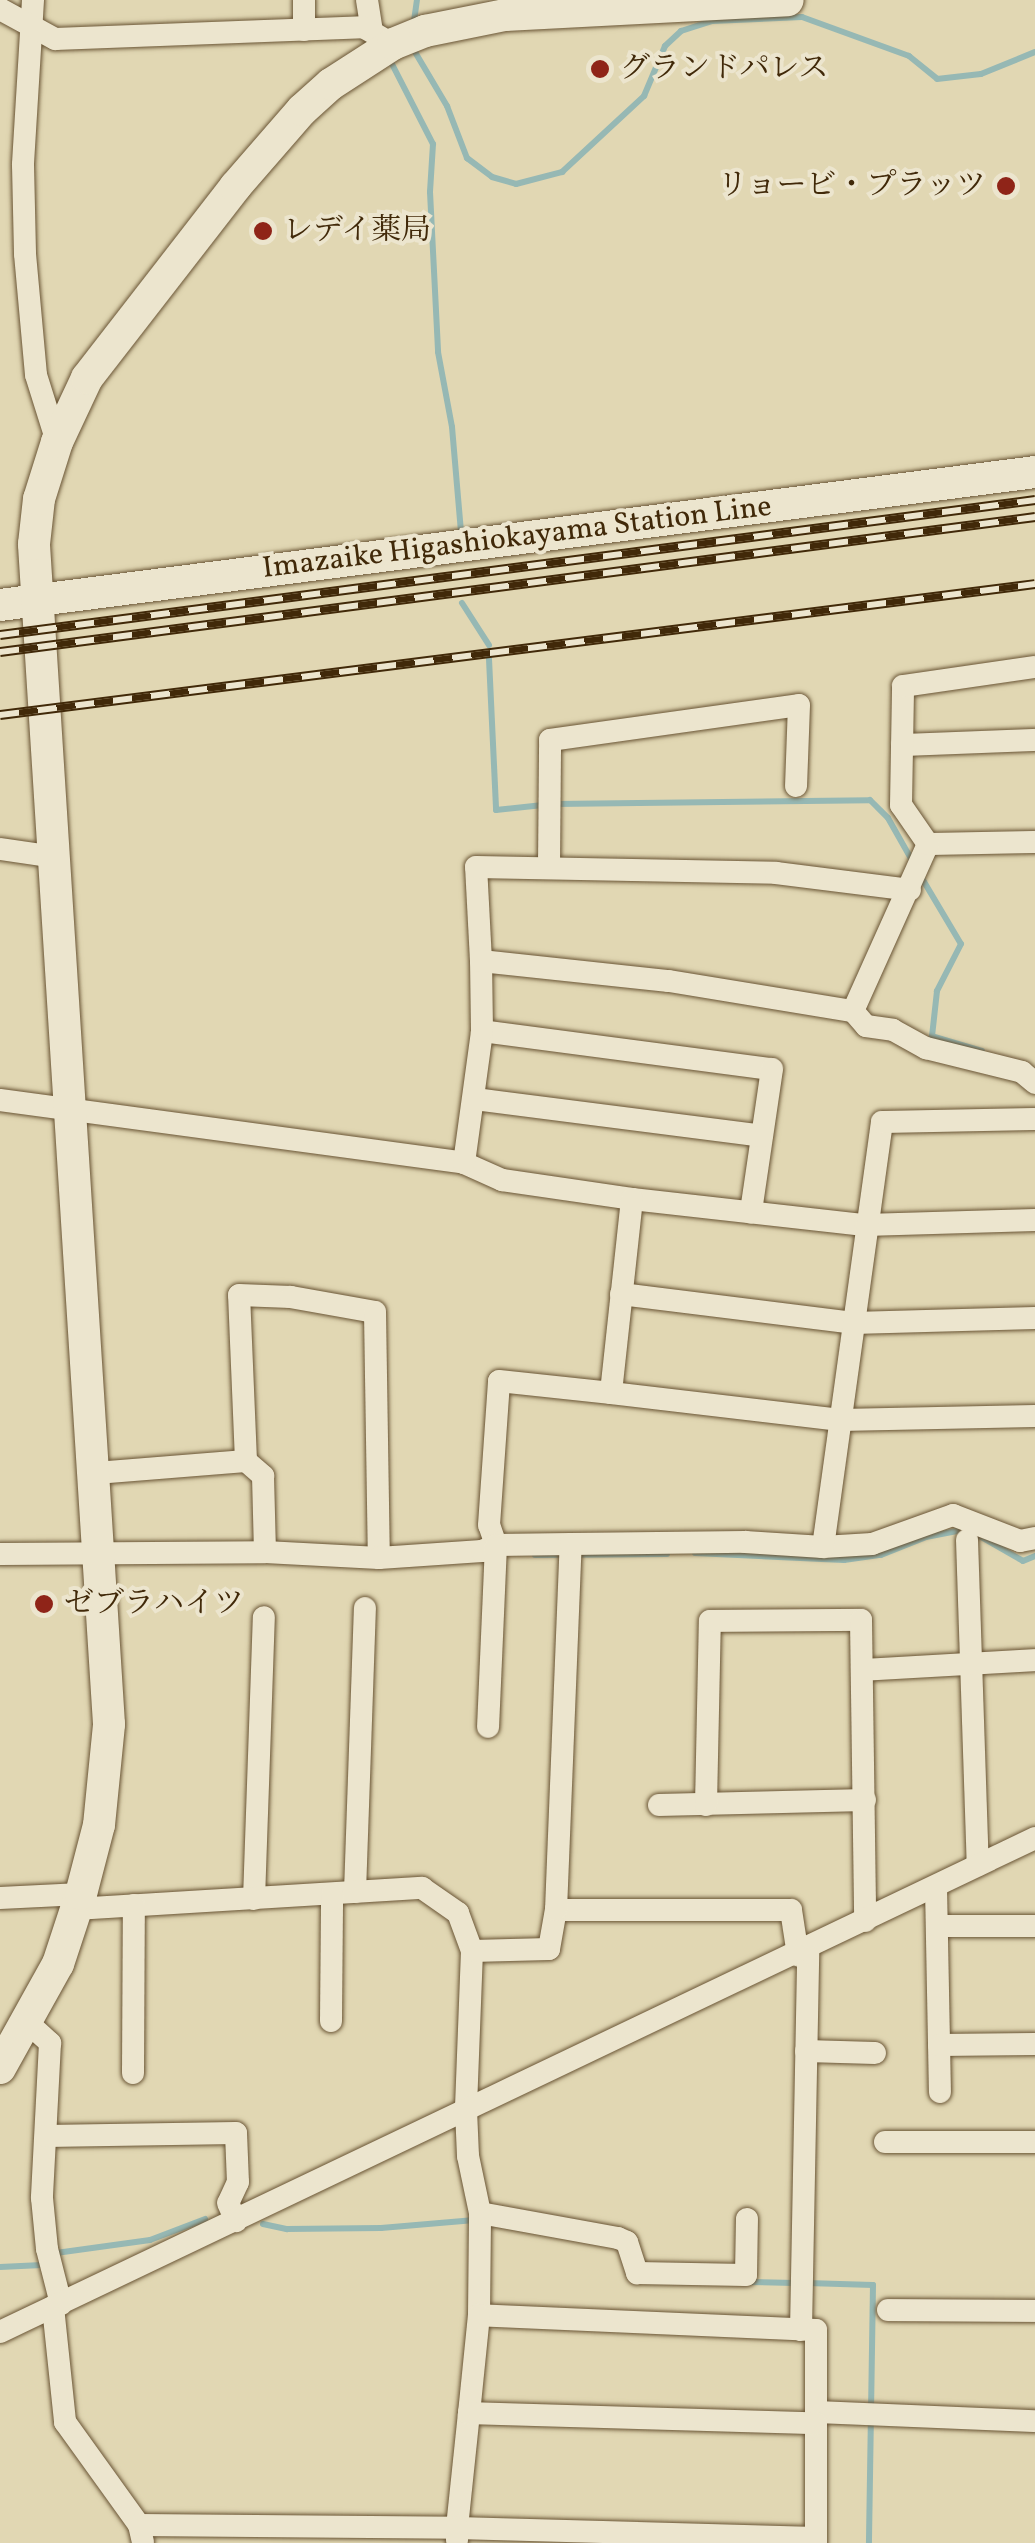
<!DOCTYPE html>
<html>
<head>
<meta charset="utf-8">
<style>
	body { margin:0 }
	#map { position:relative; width:1035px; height:2543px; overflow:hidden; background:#e1d7b3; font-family:Vollkorn,"Noto Serif JP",serif }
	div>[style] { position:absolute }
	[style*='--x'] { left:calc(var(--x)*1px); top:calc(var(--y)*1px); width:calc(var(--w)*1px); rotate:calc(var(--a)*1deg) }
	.stream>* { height:6px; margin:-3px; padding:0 3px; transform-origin:3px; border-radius:3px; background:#96b8b4 }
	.roads { filter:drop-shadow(0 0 2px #695434) drop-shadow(0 0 2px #695434) }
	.street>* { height:22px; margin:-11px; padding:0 11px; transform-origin:11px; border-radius:11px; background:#ece5ce }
	.secondary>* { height:32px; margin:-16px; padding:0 16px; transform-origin:16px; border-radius:16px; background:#ece5ce }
	.rail>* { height:10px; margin-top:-5px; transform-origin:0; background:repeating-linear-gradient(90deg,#ece5ce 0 19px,#412909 0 38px); box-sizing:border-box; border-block:2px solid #412909 }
	.dots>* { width:28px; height:28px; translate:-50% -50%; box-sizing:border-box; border:5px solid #ece5ce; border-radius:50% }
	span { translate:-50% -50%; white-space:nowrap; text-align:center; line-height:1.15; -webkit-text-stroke:8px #ece5ce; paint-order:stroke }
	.poi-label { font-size:30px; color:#412909 }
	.left { translate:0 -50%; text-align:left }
	.right { translate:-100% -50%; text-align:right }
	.street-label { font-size:30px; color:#412909 }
</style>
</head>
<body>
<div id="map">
	<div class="stream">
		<div style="--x:414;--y:21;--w:21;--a:-82"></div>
		<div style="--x:415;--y:52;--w:63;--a:59.3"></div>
		<div style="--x:447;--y:106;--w:56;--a:69"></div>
		<div style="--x:467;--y:158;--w:31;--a:37"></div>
		<div style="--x:492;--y:177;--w:25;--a:16"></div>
		<div style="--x:516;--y:184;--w:48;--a:-14.6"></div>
		<div style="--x:562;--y:172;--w:112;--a:-42.8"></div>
		<div style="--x:644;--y:96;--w:54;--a:-67.2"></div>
		<div style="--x:665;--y:46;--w:22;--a:-43"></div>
		<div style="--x:681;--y:31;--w:33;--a:-18"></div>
		<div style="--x:712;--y:21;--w:90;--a:-2.5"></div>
		<div style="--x:802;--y:17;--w:114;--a:20"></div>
		<div style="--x:909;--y:56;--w:36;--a:39"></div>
		<div style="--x:937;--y:79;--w:44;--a:-6.5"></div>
		<div style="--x:981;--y:74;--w:58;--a:-22.2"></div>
		<div style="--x:392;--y:64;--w:90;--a:62.9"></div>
		<div style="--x:433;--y:144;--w:48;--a:93.6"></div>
		<div style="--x:430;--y:192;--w:160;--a:87.1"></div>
		<div style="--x:438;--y:352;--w:76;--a:79.4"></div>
		<div style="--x:452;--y:427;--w:106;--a:85.1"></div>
		<div style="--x:462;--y:603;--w:50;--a:57.3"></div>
		<div style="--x:489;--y:659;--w:151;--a:87.3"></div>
		<div style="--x:496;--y:810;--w:47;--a:-6.1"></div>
		<div style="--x:555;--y:804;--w:315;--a:-0.7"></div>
		<div style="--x:870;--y:800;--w:25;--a:45"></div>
		<div style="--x:888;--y:818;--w:53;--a:60.5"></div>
		<div style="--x:920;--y:875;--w:80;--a:59.3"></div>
		<div style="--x:961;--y:944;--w:53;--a:117.1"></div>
		<div style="--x:937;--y:991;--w:45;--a:96.3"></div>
		<div style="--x:932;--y:1036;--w:52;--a:16.7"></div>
		<div style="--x:695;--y:1553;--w:149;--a:2.7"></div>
		<div style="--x:844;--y:1560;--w:37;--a:-8"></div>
		<div style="--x:881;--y:1555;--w:48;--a:-21.8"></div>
		<div style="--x:926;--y:1537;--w:42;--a:-11"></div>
		<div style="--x:967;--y:1529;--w:64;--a:29.7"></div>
		<div style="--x:1023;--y:1561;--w:13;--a:-23"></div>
		<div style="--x:535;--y:1555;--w:132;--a:-0.4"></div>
		<div style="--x:263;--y:2224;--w:25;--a:12"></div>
		<div style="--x:287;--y:2229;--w:94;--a:-0.6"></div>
		<div style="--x:381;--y:2228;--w:94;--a:-4.9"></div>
		<div style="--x:56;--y:2253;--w:95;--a:-7.9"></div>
		<div style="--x:150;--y:2240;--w:59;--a:-20.9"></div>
		<div style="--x:0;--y:2267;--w:42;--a:-2.7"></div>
		<div style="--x:747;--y:2282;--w:48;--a:1.2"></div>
		<div style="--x:807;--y:2283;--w:66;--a:1.7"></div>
		<div style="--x:873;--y:2285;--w:258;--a:90.9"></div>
	</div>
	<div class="roads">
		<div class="street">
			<div style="--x:33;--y:0;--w:165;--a:93.5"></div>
			<div style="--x:23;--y:165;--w:89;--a:88.7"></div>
			<div style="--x:25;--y:254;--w:121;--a:84.8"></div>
			<div style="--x:36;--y:375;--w:70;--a:72.6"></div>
			<div style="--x:367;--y:0;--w:32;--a:81"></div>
			<div style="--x:0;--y:9;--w:63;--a:28.6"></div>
			<div style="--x:55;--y:39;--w:308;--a:-2.2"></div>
			<div style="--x:363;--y:27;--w:34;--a:30"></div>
			<div style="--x:304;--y:30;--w:30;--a:-90"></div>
			<div style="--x:902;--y:745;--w:133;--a:-2.2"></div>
			<div style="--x:928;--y:844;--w:107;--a:-1.1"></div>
			<div style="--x:0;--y:849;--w:56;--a:8.3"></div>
			<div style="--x:549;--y:866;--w:126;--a:-89.5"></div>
			<div style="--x:550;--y:740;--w:251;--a:-8"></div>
			<div style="--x:799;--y:705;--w:81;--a:92.1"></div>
			<div style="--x:481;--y:961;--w:94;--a:-93"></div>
			<div style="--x:476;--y:867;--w:300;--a:1.1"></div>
			<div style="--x:776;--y:873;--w:135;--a:7.2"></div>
			<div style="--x:853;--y:1011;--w:20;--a:49"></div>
			<div style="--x:866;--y:1026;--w:27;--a:8"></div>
			<div style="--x:893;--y:1030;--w:38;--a:29"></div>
			<div style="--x:926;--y:1048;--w:99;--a:14"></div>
			<div style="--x:1022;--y:1072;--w:17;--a:40"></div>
			<div style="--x:482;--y:1031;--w:292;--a:7.5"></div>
			<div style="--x:772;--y:1069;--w:145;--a:98.4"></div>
			<div style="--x:475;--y:1099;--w:289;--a:7.3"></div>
			<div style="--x:0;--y:1100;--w:468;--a:7.7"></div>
			<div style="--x:464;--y:1163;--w:42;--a:24.1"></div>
			<div style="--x:502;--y:1180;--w:131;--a:8.3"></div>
			<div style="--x:632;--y:1199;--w:234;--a:6.4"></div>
			<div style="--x:865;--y:1225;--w:170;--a:-1.7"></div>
			<div style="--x:464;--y:1163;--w:133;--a:-82.2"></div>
			<div style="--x:482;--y:1031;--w:70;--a:-90.8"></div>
			<div style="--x:481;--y:961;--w:189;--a:6.1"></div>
			<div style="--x:669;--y:981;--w:186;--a:9.3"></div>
			<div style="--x:853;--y:1011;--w:183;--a:-65.8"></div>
			<div style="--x:928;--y:844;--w:47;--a:-124.7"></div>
			<div style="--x:901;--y:805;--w:119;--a:-89"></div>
			<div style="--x:903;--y:686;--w:133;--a:-8.2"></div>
			<div style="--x:632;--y:1199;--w:195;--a:96.2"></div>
			<div style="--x:611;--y:1393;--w:231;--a:6.7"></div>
			<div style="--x:840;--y:1420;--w:195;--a:-1.2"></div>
			<div style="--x:621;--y:1294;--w:234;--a:7.1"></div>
			<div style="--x:853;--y:1323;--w:182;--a:-1.6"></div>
			<div style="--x:246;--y:1461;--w:166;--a:-92.4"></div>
			<div style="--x:239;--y:1295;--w:52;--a:2.2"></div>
			<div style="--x:291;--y:1297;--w:85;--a:10.1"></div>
			<div style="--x:375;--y:1312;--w:246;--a:89.1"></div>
			<div style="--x:96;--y:1473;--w:150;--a:-4.6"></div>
			<div style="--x:246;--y:1461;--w:23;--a:41"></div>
			<div style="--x:263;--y:1476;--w:76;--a:88.5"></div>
			<div style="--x:967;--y:1540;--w:325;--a:88.1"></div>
			<div style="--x:571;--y:1544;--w:75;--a:179.2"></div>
			<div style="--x:496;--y:1545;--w:21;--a:-109"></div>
			<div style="--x:489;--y:1525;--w:144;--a:-86"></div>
			<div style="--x:499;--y:1381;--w:113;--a:6.1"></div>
			<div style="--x:823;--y:1547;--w:49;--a:-3.5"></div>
			<div style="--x:872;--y:1544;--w:86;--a:-19.7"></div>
			<div style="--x:953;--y:1515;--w:72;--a:21.2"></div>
			<div style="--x:1020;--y:1541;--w:15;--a:-11"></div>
			<div style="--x:0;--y:1554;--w:265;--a:-0.4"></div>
			<div style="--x:265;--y:1552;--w:114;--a:3"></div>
			<div style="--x:379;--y:1558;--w:103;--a:-3.9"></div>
			<div style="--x:482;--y:1551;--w:15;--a:-23"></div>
			<div style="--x:496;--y:1545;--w:182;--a:92.5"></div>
			<div style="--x:862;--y:1670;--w:173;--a:-3.3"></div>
			<div style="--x:659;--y:1805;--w:206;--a:-1.4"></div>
			<div style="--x:706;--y:1805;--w:184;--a:-88.8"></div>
			<div style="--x:710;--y:1621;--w:151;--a:-0.4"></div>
			<div style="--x:861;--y:1620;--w:301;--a:89.2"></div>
			<div style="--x:936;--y:1887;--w:205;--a:88.9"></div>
			<div style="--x:355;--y:1892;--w:284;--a:-88"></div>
			<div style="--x:0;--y:1898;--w:81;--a:-2.8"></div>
			<div style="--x:254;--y:1899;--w:282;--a:-88"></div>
			<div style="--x:75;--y:1909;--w:348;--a:-3.5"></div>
			<div style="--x:422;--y:1888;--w:44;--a:34.8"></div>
			<div style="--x:458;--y:1913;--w:40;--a:69.8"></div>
			<div style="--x:472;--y:1951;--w:159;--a:92.2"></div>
			<div style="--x:466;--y:2110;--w:46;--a:87.5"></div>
			<div style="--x:468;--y:2156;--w:58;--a:78.1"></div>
			<div style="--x:480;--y:2213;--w:140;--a:10.3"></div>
			<div style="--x:618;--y:2238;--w:10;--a:24"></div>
			<div style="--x:627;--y:2242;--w:33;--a:72"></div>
			<div style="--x:637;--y:2273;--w:109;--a:1.1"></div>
			<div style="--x:746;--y:2275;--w:56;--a:-89"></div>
			<div style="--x:556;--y:1910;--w:235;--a:0"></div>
			<div style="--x:791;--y:1910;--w:46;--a:81.2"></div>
			<div style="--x:937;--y:1926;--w:98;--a:0"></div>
			<div style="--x:472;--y:1951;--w:77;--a:-1.5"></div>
			<div style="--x:549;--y:1949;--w:40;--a:-80"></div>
			<div style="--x:556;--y:1910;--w:366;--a:-87.7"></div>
			<div style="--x:571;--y:1544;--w:174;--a:-0.7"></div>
			<div style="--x:745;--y:1542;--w:78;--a:3.7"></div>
			<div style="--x:823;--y:1547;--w:429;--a:-82.1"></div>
			<div style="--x:882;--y:1122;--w:153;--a:-1.1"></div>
			<div style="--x:331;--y:2021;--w:127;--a:-89.5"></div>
			<div style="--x:28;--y:2023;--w:30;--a:42"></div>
			<div style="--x:50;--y:2043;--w:155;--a:93"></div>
			<div style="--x:42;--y:2198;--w:51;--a:84.4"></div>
			<div style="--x:47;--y:2249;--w:57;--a:75.7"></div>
			<div style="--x:939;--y:2045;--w:96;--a:-0.6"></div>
			<div style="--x:806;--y:2051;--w:69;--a:1.7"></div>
			<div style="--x:133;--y:2073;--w:168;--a:-89.7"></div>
			<div style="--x:46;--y:2136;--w:190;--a:-0.9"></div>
			<div style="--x:236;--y:2133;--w:49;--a:87.7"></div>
			<div style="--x:238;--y:2182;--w:23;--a:115"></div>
			<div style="--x:228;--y:2203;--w:20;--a:66"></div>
			<div style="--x:885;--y:2142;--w:150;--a:0"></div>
			<div style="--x:53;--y:2307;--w:116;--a:84"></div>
			<div style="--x:65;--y:2422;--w:127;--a:54.3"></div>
			<div style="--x:139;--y:2525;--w:18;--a:77"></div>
			<div style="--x:888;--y:2310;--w:147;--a:0.4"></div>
			<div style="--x:479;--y:2315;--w:102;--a:-89.4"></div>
			<div style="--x:801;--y:2330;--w:380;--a:-88.9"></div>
			<div style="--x:0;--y:2332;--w:1147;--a:-25.51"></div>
			<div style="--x:816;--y:2412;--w:219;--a:2.4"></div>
			<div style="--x:469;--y:2413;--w:116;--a:96"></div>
			<div style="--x:457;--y:2528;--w:359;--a:1.6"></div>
			<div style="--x:139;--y:2525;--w:318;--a:0.5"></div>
			<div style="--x:457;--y:2528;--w:12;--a:90"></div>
			<div style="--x:816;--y:2543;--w:213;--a:-90"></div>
			<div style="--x:816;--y:2330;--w:337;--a:-177.5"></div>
			<div style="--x:479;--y:2315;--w:99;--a:95.8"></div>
			<div style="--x:469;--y:2413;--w:347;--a:1.7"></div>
		</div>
		<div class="secondary">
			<div style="--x:0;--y:605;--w:1044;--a:-7.32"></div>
			<div style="--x:0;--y:2068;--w:119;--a:-60.9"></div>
			<div style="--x:58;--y:1964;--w:74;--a:-71.8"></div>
			<div style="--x:81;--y:1894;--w:71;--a:-75.4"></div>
			<div style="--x:99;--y:1825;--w:101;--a:-84.3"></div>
			<div style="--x:109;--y:1724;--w:1182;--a:-93.64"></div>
			<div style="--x:34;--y:544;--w:45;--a:-83.7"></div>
			<div style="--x:39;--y:499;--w:60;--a:-72.5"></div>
			<div style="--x:57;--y:442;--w:71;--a:-64.9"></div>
			<div style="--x:87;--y:378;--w:242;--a:-52.2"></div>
			<div style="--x:235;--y:187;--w:102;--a:-49"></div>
			<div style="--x:302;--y:110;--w:39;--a:-42"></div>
			<div style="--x:331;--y:84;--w:74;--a:-32.8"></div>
			<div style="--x:393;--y:44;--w:35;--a:-22"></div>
			<div style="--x:425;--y:31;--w:82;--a:-11.3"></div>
			<div style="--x:505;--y:15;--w:283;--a:-3"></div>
		</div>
	</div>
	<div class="rail">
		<div style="--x:0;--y:635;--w:1044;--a:-7.43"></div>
		<div style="--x:0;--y:652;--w:1044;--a:-7.43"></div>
		<div style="--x:0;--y:715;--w:1043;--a:-7.21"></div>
	</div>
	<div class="dots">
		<div style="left:600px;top:69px;background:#8f2418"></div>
		<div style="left:1006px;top:186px;background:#8f2418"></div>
		<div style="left:263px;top:231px;background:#8f2418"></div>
		<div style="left:44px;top:1604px;background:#8f2418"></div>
	</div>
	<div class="poi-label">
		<span class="left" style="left:620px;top:69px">グランドパレス</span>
		<span class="right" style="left:986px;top:186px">リョービ・プラッツ</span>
		<span class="left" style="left:283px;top:231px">レデイ薬局</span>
		<span class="left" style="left:64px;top:1604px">ゼブラハイツ</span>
	</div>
	<div class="street-label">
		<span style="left:517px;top:538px;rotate:-7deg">Imazaike Higashiokayama Station Line</span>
	</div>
</div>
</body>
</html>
